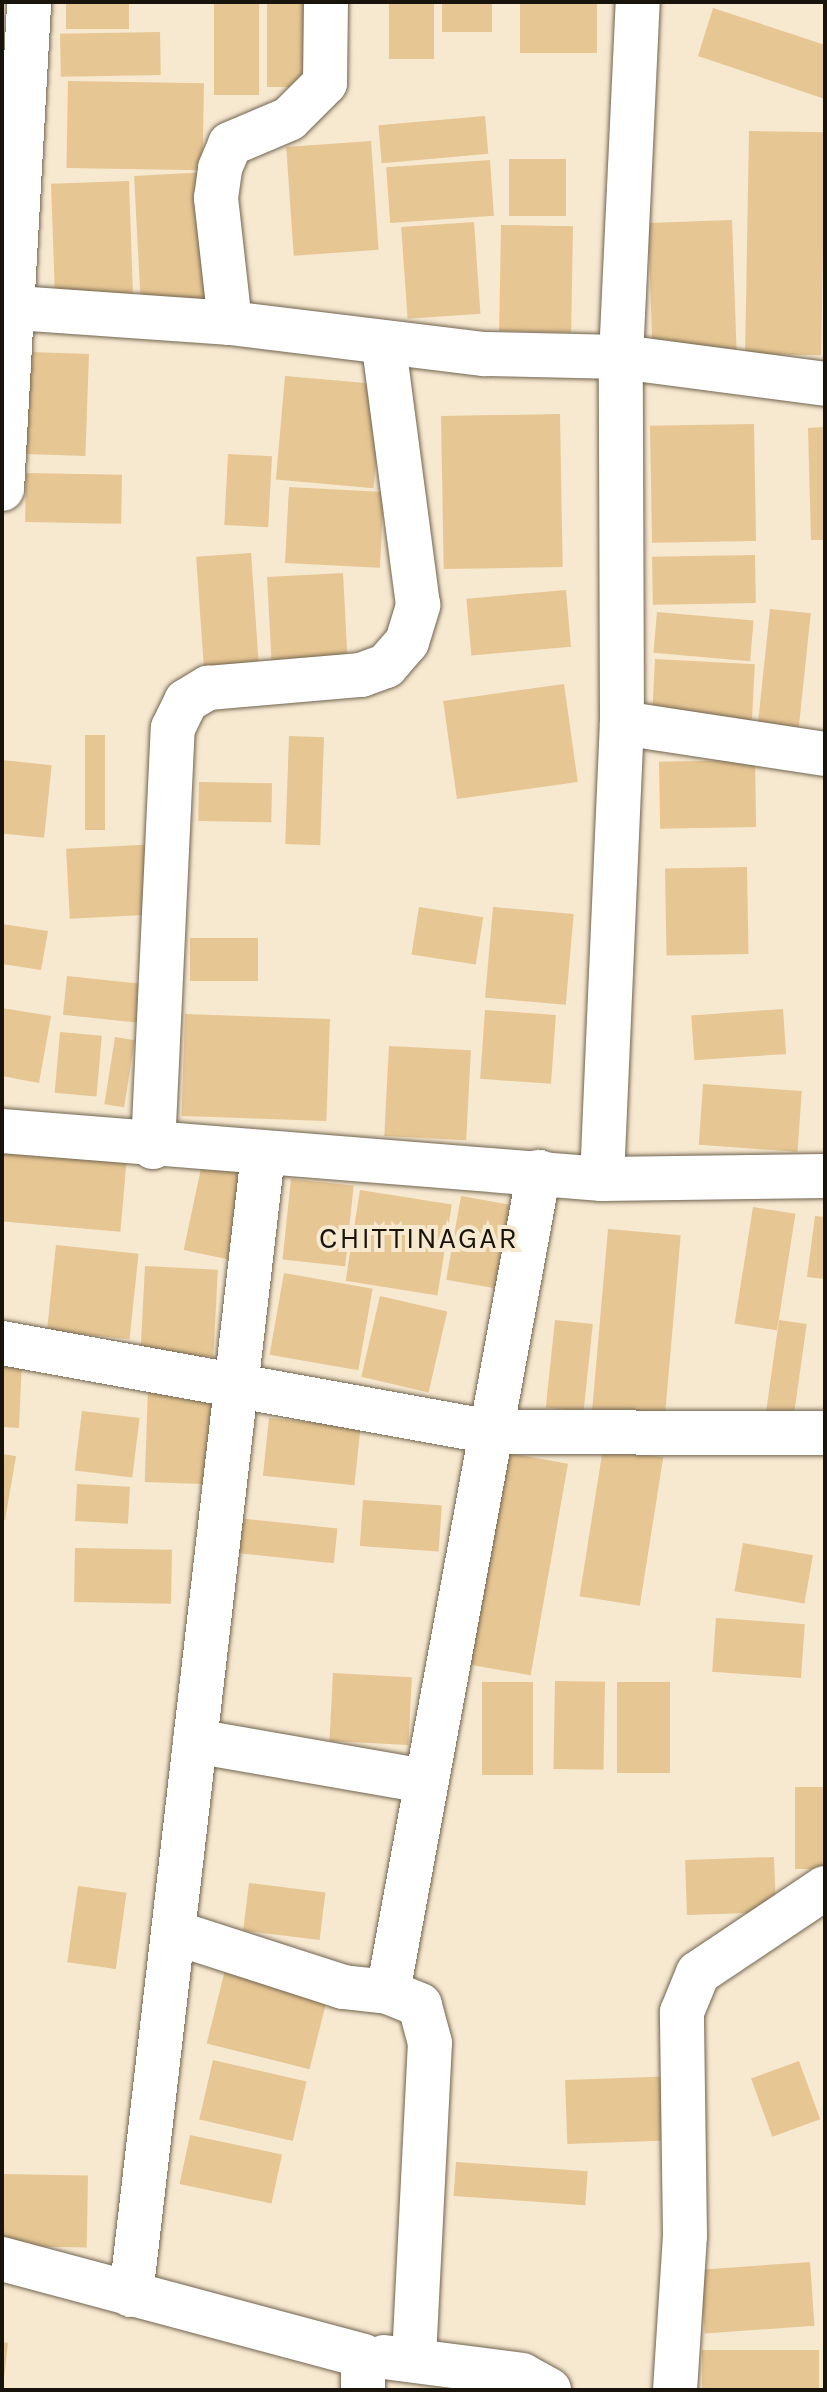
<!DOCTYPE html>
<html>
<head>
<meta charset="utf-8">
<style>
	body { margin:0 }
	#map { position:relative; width:827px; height:2392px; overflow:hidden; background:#f7e8d0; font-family:Karla,sans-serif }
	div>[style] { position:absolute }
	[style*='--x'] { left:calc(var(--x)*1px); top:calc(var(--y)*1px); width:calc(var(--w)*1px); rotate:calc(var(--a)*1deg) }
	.building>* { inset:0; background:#e6c693; transform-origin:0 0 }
	.roads { filter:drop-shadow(0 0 2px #71644f) drop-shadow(0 0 2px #71644f) }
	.minor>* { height:44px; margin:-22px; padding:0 22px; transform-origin:22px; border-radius:22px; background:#fff }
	span { translate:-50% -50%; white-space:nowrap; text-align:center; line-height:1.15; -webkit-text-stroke:8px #f7e8d0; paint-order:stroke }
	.neighbourhood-label { font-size:30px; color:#19140b; letter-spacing:2px }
	.frame { position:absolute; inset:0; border:4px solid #19140b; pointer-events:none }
</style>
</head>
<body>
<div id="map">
	<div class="building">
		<div style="left:66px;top:2px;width:63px;height:27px"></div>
		<div style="left:214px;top:2px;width:45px;height:93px"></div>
		<div style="left:267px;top:2px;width:48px;height:85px"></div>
		<div style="left:389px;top:2px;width:45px;height:57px"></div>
		<div style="left:442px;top:2px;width:50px;height:30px"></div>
		<div style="left:520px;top:2px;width:77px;height:51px"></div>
		<div style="clip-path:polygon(713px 8px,825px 45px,825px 99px,698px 56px)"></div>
		<div style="left:160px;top:32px;width:43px;height:100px;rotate:89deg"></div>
		<div style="left:68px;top:81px;width:136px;height:87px;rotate:1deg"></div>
		<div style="left:485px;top:116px;width:38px;height:107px;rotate:85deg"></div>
		<div style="left:749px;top:131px;width:76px;height:223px;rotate:1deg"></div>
		<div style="left:371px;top:141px;width:109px;height:85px;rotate:86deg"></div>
		<div style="left:509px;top:159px;width:57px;height:57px"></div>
		<div style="left:490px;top:160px;width:56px;height:104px;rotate:86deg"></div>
		<div style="left:209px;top:172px;width:145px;height:75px;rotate:87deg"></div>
		<div style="left:129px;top:181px;width:127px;height:78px;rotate:88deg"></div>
		<div style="left:732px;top:220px;width:133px;height:84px;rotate:88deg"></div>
		<div style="left:474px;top:222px;width:92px;height:73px;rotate:86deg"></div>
		<div style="left:501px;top:225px;width:72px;height:106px;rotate:1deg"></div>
		<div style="left:30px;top:352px;width:59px;height:102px;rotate:2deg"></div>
		<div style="left:285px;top:376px;width:98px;height:104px;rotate:5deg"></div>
		<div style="left:560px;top:414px;width:153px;height:119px;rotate:89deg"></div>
		<div style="left:754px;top:424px;width:117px;height:104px;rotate:89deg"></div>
		<div style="clip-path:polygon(825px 427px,825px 540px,811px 540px,808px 428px)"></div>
		<div style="left:228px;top:454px;width:44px;height:71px;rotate:3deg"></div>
		<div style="left:26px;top:473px;width:96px;height:49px;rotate:1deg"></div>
		<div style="left:289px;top:487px;width:95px;height:76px;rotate:3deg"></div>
		<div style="left:251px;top:553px;width:124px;height:55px;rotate:86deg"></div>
		<div style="left:755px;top:555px;width:48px;height:103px;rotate:89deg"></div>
		<div style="left:343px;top:573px;width:96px;height:76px;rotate:87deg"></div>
		<div style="left:566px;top:590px;width:57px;height:100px;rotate:85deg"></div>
		<div style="left:770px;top:609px;width:41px;height:121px;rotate:6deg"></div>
		<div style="left:657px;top:612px;width:97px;height:41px;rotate:5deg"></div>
		<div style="left:655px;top:659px;width:100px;height:61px;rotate:3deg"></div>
		<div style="left:564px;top:684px;width:99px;height:122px;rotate:82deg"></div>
		<div style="left:85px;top:735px;width:20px;height:95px"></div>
		<div style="left:289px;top:736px;width:35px;height:108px;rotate:2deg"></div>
		<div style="left:2px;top:760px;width:50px;height:73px;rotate:6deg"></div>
		<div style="left:755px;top:760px;width:67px;height:96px;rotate:89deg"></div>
		<div style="left:199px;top:782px;width:73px;height:39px;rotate:1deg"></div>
		<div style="left:158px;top:844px;width:70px;height:92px;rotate:87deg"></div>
		<div style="left:747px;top:867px;width:87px;height:82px;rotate:89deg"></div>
		<div style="left:419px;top:907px;width:65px;height:48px;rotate:9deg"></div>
		<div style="left:493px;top:907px;width:81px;height:91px;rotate:5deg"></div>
		<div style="clip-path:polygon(2px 924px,48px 931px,41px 970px,2px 964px)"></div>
		<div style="left:190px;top:938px;width:68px;height:43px"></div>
		<div style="left:67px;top:976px;width:83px;height:39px;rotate:6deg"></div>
		<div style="clip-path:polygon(2px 1008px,51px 1016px,39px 1083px,2px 1076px)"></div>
		<div style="left:783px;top:1009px;width:45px;height:92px;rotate:86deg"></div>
		<div style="left:485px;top:1010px;width:71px;height:69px;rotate:4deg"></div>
		<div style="left:185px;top:1014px;width:145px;height:102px;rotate:2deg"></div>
		<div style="left:60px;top:1032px;width:42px;height:61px;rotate:5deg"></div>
		<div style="left:115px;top:1037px;width:20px;height:68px;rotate:9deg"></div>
		<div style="left:389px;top:1046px;width:82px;height:90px;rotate:3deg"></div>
		<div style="left:703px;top:1084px;width:99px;height:61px;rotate:4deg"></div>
		<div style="left:2px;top:1139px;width:126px;height:82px;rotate:5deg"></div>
		<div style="left:203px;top:1159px;width:45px;height:93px;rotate:12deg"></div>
		<div style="left:291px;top:1179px;width:63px;height:81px;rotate:6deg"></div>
		<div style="left:360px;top:1190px;width:93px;height:92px;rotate:9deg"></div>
		<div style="left:461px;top:1196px;width:64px;height:85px;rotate:10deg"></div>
		<div style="left:753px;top:1207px;width:43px;height:118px;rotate:9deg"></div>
		<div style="clip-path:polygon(815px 1216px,825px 1217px,825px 1279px,807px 1277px)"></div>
		<div style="left:608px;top:1229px;width:73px;height:191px;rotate:5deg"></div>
		<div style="left:56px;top:1245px;width:83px;height:86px;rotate:6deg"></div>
		<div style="left:145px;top:1266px;width:73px;height:87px;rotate:3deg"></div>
		<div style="left:284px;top:1273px;width:90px;height:83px;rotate:10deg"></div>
		<div style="left:380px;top:1296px;width:69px;height:83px;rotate:13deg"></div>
		<div style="left:555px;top:1320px;width:38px;height:88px;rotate:6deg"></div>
		<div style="left:779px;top:1320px;width:28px;height:106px;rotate:8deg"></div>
		<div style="clip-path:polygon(2px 1359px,22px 1360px,19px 1428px,2px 1427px)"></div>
		<div style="left:148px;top:1389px;width:72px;height:93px;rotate:2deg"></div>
		<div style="left:82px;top:1411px;width:58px;height:60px;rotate:7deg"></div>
		<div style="left:269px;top:1418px;width:92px;height:58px;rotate:6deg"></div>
		<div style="left:603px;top:1448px;width:61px;height:150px;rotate:9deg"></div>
		<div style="left:502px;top:1452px;width:67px;height:215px;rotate:10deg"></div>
		<div style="clip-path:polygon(2px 1454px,16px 1456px,5px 1520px,2px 1520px)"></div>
		<div style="left:77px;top:1484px;width:53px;height:37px;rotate:3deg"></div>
		<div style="left:363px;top:1500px;width:79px;height:46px;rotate:4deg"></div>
		<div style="left:238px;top:1518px;width:100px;height:35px;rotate:6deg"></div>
		<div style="left:743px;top:1543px;width:71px;height:49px;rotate:10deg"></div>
		<div style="left:75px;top:1548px;width:97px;height:54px;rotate:1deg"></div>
		<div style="left:716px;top:1618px;width:89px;height:54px;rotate:4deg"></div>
		<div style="left:333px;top:1673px;width:79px;height:68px;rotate:3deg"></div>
		<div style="left:555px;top:1681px;width:50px;height:88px;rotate:1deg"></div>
		<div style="left:482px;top:1682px;width:51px;height:93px"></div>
		<div style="left:617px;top:1682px;width:53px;height:91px"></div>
		<div style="left:795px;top:1787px;width:30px;height:82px"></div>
		<div style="left:774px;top:1857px;width:55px;height:89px;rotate:88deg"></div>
		<div style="left:249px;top:1883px;width:77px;height:48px;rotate:7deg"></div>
		<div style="left:78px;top:1886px;width:49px;height:77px;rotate:8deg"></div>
		<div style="left:227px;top:1962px;width:106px;height:84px;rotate:14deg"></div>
		<div style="left:213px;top:2060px;width:96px;height:61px;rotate:13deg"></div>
		<div style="left:799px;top:2061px;width:62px;height:51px;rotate:70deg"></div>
		<div style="left:679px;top:2076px;width:64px;height:114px;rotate:88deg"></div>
		<div style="left:190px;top:2135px;width:94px;height:50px;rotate:12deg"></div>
		<div style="left:456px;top:2162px;width:132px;height:34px;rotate:4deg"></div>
		<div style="left:2px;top:2174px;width:86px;height:72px;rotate:1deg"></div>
		<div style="left:810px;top:2262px;width:64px;height:110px;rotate:86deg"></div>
		<div style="clip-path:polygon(2px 2342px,8px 2343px,4px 2378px,2px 2378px)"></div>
		<div style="left:702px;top:2350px;width:117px;height:40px"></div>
	</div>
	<div class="roads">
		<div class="minor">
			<div style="--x:2;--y:307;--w:229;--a:4"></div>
			<div style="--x:230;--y:323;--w:256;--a:7"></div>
			<div style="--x:484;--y:354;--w:137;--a:1.3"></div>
			<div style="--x:621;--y:357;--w:206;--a:7.5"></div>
			<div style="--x:230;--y:323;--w:126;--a:-96.4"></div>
			<div style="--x:216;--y:198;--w:30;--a:-82"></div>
			<div style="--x:220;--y:168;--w:26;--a:-67"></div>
			<div style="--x:230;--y:144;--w:64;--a:-23"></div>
			<div style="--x:289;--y:119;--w:51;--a:-45"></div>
			<div style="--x:325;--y:83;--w:81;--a:-89.3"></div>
			<div style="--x:2;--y:489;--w:488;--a:-86.8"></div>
			<div style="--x:622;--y:723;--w:205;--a:8.7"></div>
			<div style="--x:2;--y:1131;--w:602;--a:4.57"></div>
			<div style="--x:602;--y:1179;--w:223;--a:-0.8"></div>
			<div style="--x:153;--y:1147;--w:419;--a:-87.3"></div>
			<div style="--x:173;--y:728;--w:30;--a:-64"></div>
			<div style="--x:186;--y:701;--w:26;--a:-31"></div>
			<div style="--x:208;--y:688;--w:154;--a:-4.9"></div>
			<div style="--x:361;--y:675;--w:27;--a:-20"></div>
			<div style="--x:386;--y:666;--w:32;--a:-49"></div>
			<div style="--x:407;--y:642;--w:39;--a:-73"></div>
			<div style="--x:418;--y:605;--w:262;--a:-97.5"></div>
			<div style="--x:602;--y:1179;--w:456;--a:-87.5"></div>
			<div style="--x:622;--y:723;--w:366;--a:-90.2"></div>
			<div style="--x:621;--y:357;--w:355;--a:-87.3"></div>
			<div style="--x:2;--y:1343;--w:498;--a:10.3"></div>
			<div style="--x:492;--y:1432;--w:333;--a:0.2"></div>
			<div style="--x:195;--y:1741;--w:232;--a:9.9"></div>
			<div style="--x:173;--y:1932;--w:179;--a:17.9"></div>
			<div style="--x:343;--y:1987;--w:45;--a:6.3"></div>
			<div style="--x:2;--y:2259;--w:374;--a:15"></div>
			<div style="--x:363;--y:2356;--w:34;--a:90"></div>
			<div style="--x:131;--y:2295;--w:1149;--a:-83.4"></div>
			<div style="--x:384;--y:2357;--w:139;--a:7.4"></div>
			<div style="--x:522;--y:2375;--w:31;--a:29"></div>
			<div style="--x:414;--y:2358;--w:315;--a:-87.1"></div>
			<div style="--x:430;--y:2043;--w:39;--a:-105"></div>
			<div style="--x:420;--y:2005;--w:35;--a:-158"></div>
			<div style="--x:388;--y:1992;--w:834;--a:-79.57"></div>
			<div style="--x:675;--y:2390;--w:154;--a:-86.3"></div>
			<div style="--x:685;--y:2236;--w:224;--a:-90.8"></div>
			<div style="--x:682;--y:2012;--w:42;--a:-67.7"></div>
			<div style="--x:698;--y:1973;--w:153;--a:-33.8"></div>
		</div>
	</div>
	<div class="neighbourhood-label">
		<span style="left:419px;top:1238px">CHITTINAGAR</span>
	</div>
	<div class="frame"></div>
</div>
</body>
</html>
